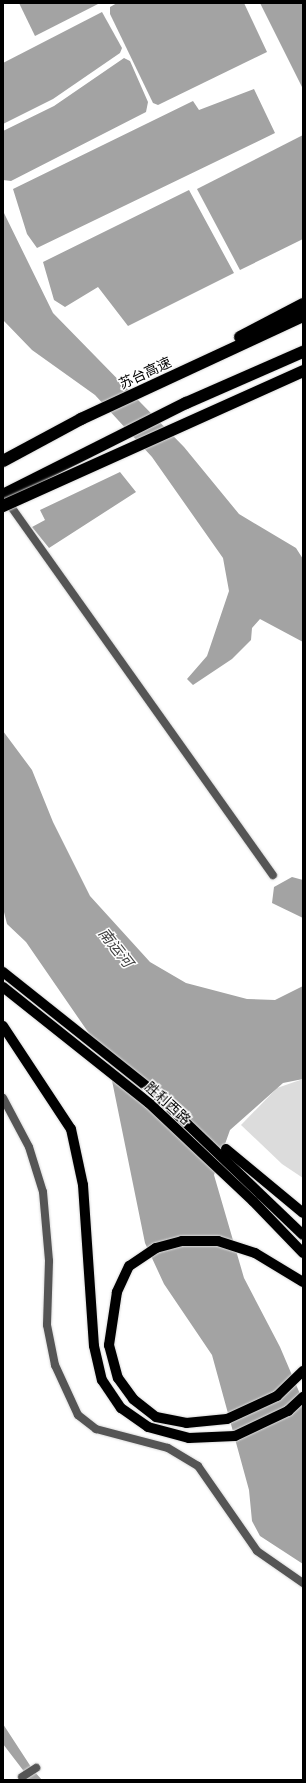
<!DOCTYPE html>
<html>
<head>
<meta charset="utf-8">
<style>
	body { margin:0 }
	#map { position:relative; width:306px; height:1783px; overflow:hidden; background:#fff; font-family:"DejaVu Sans","Noto Sans SC",sans-serif }
	div>[style] { position:absolute }
	[style*='--x'] { left:calc(var(--x)*1px); top:calc(var(--y)*1px); width:calc(var(--w)*1px); rotate:calc(var(--a)*1deg) }
	.green>* { inset:0; background:#dcdcdc }
	.water>* { inset:0; background:#a3a3a3 }
	.roads { filter:drop-shadow(0 0 1px #dbdbdb) drop-shadow(0 0 1px #dbdbdb) }
	.minor>* { height:8px; margin:-4px; padding:0 4px; transform-origin:4px; border-radius:4px; background:#555 }
	.primary>* { height:10px; margin:-5px; padding:0 5px; transform-origin:5px; border-radius:5px; background:#000 }
	.motorway>* { height:12px; margin:-6px; padding:0 6px; transform-origin:6px; border-radius:6px; background:#000 }
	.bridges { filter:drop-shadow(0 0 1px #dbdbdb) drop-shadow(0 0 1px #dbdbdb) }
	.motorway-bridge>* { height:12px; margin:-6px; padding:0 6px; transform-origin:6px; border-radius:6px; background:#000 }
	span { translate:-50% -50%; white-space:nowrap; text-align:center; line-height:1.15; -webkit-text-stroke:3px #fff; paint-order:stroke }
	.street-label { font-size:14px; color:#000 }
	.water-label { font-size:15px; color:#444; font-style:italic }
	.frame { position:absolute; inset:0; border:4px solid #000; pointer-events:none }
</style>
</head>
<body>
<div id="map">
	<div class="green">
		<div style="clip-path:polygon(303px 1079px,303px 1178px,282px 1164px,241px 1125px,277px 1088px)"></div>
	</div>
	<div class="water">
		<div style="clip-path:polygon(19px 3px,100px 3px,35px 36px)"></div>
		<div style="clip-path:polygon(117px 3px,244px 3px,267px 52px,158px 105px,153px 103px,110px 14px,110px 7px)"></div>
		<div style="clip-path:polygon(260px 3px,303px 3px,303px 89px)"></div>
		<div style="clip-path:polygon(102px 12px,122px 48px,120px 53px,53px 99px,3px 124px,3px 63px)"></div>
		<div style="clip-path:polygon(124px 58px,130px 61px,148px 102px,146px 112px,11px 181px,3px 180px,3px 131px,54px 106px)"></div>
		<div style="clip-path:polygon(254px 89px,275px 133px,37px 248px,27px 234px,13px 189px,193px 101px,199px 110px)"></div>
		<div style="clip-path:polygon(303px 135px,303px 239px,240px 270px,197px 189px)"></div>
		<div style="clip-path:polygon(189px 190px,234px 273px,128px 326px,98px 287px,65px 307px,54px 300px,43px 262px)"></div>
		<div style="clip-path:polygon(3px 211px,53px 313px,184px 447px,239px 514px,296px 548px,303px 559px,303px 642px,260px 619px,252px 628px,251px 640px,232px 659px,193px 685px,187px 679px,207px 656px,229px 591px,223px 558px,152px 457px,95px 395px,32px 350px,3px 320px)"></div>
		<div style="clip-path:polygon(120px 472px,136px 492px,49px 548px,32px 527px,45px 520px,40px 510px)"></div>
		<div style="clip-path:polygon(3px 731px,32px 770px,53px 822px,90px 896px,150px 962px,186px 983px,247px 999px,275px 1000px,303px 986px,303px 1079px,283px 1083px,230px 1130px,214px 1175px,244px 1278px,280px 1347px,303px 1401px,303px 1564px,260px 1536px,252px 1521px,249px 1490px,212px 1355px,164px 1284px,145px 1243px,108px 1061px,26px 942px,7px 924px,3px 908px)"></div>
		<div style="clip-path:polygon(292px 877px,303px 880px,303px 918px,272px 903px,274px 887px)"></div>
		<div style="clip-path:polygon(3px 1724px,33px 1770px,42px 1780px,27px 1780px,26px 1774px,3px 1744px)"></div>
	</div>
	<div class="roads">
		<div class="minor">
			<div style="--x:7;--y:501;--w:459;--a:54.6"></div>
			<div style="--x:3;--y:1098;--w:55;--a:62"></div>
			<div style="--x:29;--y:1147;--w:47;--a:72.7"></div>
			<div style="--x:43;--y:1192;--w:69;--a:85"></div>
			<div style="--x:49;--y:1261;--w:64;--a:91.8"></div>
			<div style="--x:47;--y:1325;--w:41;--a:78.7"></div>
			<div style="--x:55;--y:1365;--w:55;--a:65.3"></div>
			<div style="--x:78;--y:1415;--w:23;--a:38"></div>
			<div style="--x:96;--y:1429;--w:74;--a:14.8"></div>
			<div style="--x:168;--y:1448;--w:35;--a:31"></div>
			<div style="--x:198;--y:1466;--w:103;--a:55.2"></div>
			<div style="--x:257;--y:1551;--w:56;--a:34.8"></div>
			<div style="--x:22;--y:1777;--w:17;--a:-33"></div>
		</div>
		<div class="primary">
			<div style="--x:3;--y:972;--w:194;--a:38.5"></div>
			<div style="--x:155;--y:1093;--w:205;--a:43.8"></div>
			<div style="--x:3;--y:987;--w:186;--a:38.5"></div>
			<div style="--x:149;--y:1103;--w:143;--a:43.3"></div>
			<div style="--x:253;--y:1201;--w:72;--a:46.1"></div>
			<div style="--x:3;--y:1026;--w:123;--a:56.6"></div>
			<div style="--x:71;--y:1129;--w:57;--a:77.9"></div>
			<div style="--x:83;--y:1185;--w:161;--a:86.1"></div>
			<div style="--x:94;--y:1346;--w:35;--a:77"></div>
			<div style="--x:102;--y:1380;--w:34;--a:56"></div>
			<div style="--x:121;--y:1408;--w:33;--a:35"></div>
			<div style="--x:148;--y:1427;--w:42;--a:15"></div>
			<div style="--x:189;--y:1438;--w:46;--a:-2.5"></div>
			<div style="--x:235;--y:1436;--w:59;--a:-25.3"></div>
			<div style="--x:288;--y:1411;--w:21;--a:-43"></div>
			<div style="--x:226;--y:1149;--w:100;--a:39.7"></div>
			<div style="--x:303;--y:1282;--w:56;--a:-148.9"></div>
			<div style="--x:255;--y:1253;--w:39;--a:-162"></div>
			<div style="--x:218;--y:1241;--w:36;--a:180"></div>
			<div style="--x:182;--y:1241;--w:27;--a:165"></div>
			<div style="--x:156;--y:1248;--w:32;--a:146"></div>
			<div style="--x:129;--y:1266;--w:29;--a:115"></div>
			<div style="--x:117;--y:1292;--w:54;--a:98.6"></div>
			<div style="--x:109;--y:1345;--w:34;--a:75"></div>
			<div style="--x:118;--y:1378;--w:26;--a:54"></div>
			<div style="--x:133;--y:1399;--w:29;--a:38"></div>
			<div style="--x:156;--y:1417;--w:31;--a:11"></div>
			<div style="--x:186;--y:1423;--w:41;--a:-5.6"></div>
			<div style="--x:227;--y:1419;--w:55;--a:-24.7"></div>
			<div style="--x:277;--y:1396;--w:36;--a:-44"></div>
		</div>
		<div class="motorway">
			<div style="--x:240;--y:337;--w:71;--a:-27.6"></div>
			<div style="--x:3;--y:461;--w:89;--a:-28.3"></div>
			<div style="--x:81;--y:419;--w:245;--a:-24.9"></div>
			<div style="--x:3;--y:495;--w:205;--a:-26.7"></div>
			<div style="--x:186;--y:403;--w:128;--a:-23.6"></div>
		</div>
	</div>
	<div class="bridges">
		<div class="motorway-bridge">
			<div style="--x:3;--y:506;--w:329;--a:-24.2"></div>
		</div>
	</div>
	<div class="street-label">
		<span style="left:145px;top:373px;rotate:-25deg">苏台高速</span>
		<span style="left:168px;top:1103px;rotate:42deg">胜利西路</span>
	</div>
	<div class="water-label">
		<span style="left:115px;top:948px;rotate:52deg">南运河</span>
	</div>
	<div class="frame"></div>
</div>
</body>
</html>
